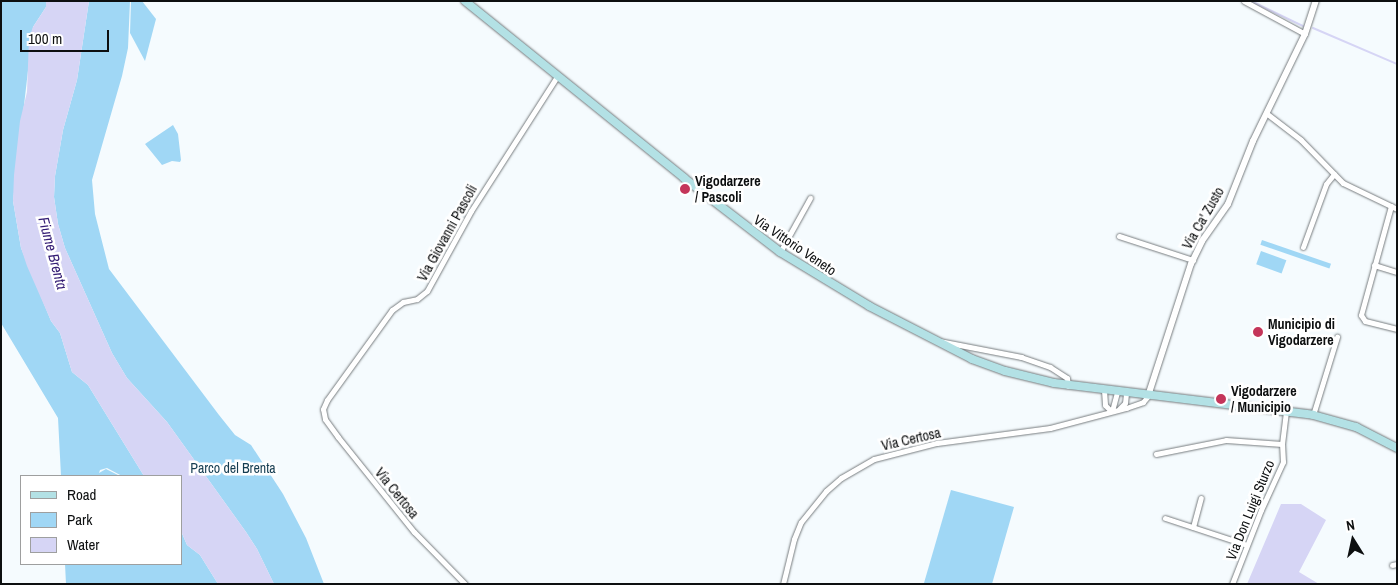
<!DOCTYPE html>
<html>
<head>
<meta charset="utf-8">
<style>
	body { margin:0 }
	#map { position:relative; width:1398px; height:585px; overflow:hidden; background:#f5fbfe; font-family:"Archivo Narrow",sans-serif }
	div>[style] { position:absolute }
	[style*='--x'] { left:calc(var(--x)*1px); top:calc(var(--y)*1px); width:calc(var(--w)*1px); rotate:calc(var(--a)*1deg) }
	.green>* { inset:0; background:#a0d7f5; transform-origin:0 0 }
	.water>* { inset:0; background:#d6d5f5 }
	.stream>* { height:2px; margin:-1px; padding:0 1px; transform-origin:1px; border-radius:1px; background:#d6d5f5 }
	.roads { filter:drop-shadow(0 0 1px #777c7f) drop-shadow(0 0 1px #777c7f) }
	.minor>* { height:5px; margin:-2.5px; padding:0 2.5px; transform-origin:2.5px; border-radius:2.5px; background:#fff }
	.tertiary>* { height:6px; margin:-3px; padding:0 3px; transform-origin:3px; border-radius:3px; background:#fff }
	.secondary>* { height:8px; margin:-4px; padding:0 4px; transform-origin:4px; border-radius:4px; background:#b3e1e5 }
	.dots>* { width:14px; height:14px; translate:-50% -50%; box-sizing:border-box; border:2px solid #fff; border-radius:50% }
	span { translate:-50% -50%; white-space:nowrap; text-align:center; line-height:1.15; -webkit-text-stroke:5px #fff; paint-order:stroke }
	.poi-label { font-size:14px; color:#0d0f10; font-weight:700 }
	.left { translate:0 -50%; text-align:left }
	.street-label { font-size:14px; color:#0d0f10 }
	.park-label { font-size:14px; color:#153d51 }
	.water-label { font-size:15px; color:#351e75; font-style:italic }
	.frame { position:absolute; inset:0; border:2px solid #0d0f10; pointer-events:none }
	.legend { position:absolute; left:20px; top:475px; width:162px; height:90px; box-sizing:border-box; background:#fff; border:1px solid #9e9f9f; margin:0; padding:6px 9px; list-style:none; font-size:15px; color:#0d0f10 }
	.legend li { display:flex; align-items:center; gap:10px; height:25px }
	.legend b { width:25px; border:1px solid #9e9f9f }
	.north { position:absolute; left:1328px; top:515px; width:50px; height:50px; -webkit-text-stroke:4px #fff; paint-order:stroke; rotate:350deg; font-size:14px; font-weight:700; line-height:20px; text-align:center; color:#0d0f10 }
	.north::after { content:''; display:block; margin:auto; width:18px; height:22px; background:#0d0f10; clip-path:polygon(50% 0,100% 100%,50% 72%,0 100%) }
	.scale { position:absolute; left:20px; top:30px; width:89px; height:22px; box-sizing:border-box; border:2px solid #0d0f10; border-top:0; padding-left:6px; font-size:15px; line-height:18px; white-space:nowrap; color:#0d0f10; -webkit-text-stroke:4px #fff; paint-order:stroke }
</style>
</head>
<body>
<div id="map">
	<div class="green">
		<div style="clip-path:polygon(1px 1px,46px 1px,46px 7px,33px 27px,13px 201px,21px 248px,51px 321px,60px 333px,72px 372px,88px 385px,144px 476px,122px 476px,107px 468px,100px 470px,99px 473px,106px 469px,120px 476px,61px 476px,58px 418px,1px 323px)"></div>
		<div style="clip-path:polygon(89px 1px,130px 1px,128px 48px,122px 76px,92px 180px,95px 214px,109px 269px,219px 415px,235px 435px,251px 445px,283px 494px,306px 538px,324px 584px,274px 584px,257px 549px,246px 532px,167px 422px,127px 378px,112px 353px,65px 248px,58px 224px,54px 197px,55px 176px,63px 130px,77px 80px)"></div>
		<div style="clip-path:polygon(131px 1px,142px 1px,156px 19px,145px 61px,130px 33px)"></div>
		<div style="clip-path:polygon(173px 125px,178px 134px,181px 160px,180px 162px,172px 161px,162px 165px,145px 144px)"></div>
		<div style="left:1262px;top:240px;width:73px;height:5px;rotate:19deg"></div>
		<div style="left:1261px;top:251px;width:27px;height:14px;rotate:20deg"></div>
		<div style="clip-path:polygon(951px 490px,1014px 507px,992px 584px,924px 583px)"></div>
		<div style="clip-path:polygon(181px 531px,187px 545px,200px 555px,218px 584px,181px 584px,181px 574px,181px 584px,66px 584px,65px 564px,181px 564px)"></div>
	</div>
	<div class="water">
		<div style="clip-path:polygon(46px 1px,89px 1px,77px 80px,63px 130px,55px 176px,54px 197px,58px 224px,65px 248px,112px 353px,127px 378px,167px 422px,246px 532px,257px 549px,274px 584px,218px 584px,200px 555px,187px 545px,181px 531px,181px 476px,144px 476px,88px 385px,72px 372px,60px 333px,51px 321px,27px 266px,21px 248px,13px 201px,14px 175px,20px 121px,27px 92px,29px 38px,33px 27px,46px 7px)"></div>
		<div style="clip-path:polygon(1281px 504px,1301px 504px,1326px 520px,1299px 572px,1319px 584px,1247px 584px)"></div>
	</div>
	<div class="stream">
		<div style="--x:1251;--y:1;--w:58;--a:25.7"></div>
		<div style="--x:1313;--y:28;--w:91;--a:23.2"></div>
	</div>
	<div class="roads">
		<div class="minor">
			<div style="--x:1244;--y:1;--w:69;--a:28.4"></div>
			<div style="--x:1266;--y:113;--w:44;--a:37.6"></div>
			<div style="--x:1301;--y:140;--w:60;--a:45.7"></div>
			<div style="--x:1343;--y:183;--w:60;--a:25.7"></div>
			<div style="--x:1391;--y:206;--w:113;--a:105.4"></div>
			<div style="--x:1361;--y:315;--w:7;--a:56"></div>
			<div style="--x:1365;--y:321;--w:33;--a:14"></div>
			<div style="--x:1119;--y:236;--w:78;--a:18"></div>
			<div style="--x:1303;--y:247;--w:67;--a:-69.9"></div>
			<div style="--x:1326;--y:184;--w:13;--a:-51"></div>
			<div style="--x:780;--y:252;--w:62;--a:-60.9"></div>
			<div style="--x:1374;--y:265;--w:24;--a:17"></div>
			<div style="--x:939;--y:341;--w:84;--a:11"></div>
			<div style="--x:1021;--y:357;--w:31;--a:19"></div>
			<div style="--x:1050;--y:367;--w:20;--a:33"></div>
			<div style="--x:1067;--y:378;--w:8;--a:83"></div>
			<div style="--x:1104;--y:390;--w:15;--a:86"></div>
			<div style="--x:1105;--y:405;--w:8;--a:45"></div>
			<div style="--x:1119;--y:409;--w:8;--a:-45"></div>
			<div style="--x:1125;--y:403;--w:10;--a:-84"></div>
			<div style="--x:1112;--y:411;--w:20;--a:-75"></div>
			<div style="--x:1313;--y:415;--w:82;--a:-72.9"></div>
			<div style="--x:1156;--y:454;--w:71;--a:-11.3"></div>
			<div style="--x:1226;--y:440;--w:56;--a:4.1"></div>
			<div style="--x:1165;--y:518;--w:86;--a:18.2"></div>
			<div style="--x:1193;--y:527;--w:30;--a:-75"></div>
			<div style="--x:1392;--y:565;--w:5;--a:-11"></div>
			<div style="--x:465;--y:584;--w:73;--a:-134.4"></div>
			<div style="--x:414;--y:532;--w:122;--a:-128.7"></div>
			<div style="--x:338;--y:437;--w:22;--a:-126"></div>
			<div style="--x:325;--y:419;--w:10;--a:-101"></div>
			<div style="--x:323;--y:409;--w:10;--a:-66"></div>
			<div style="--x:327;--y:400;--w:111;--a:-54.2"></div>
			<div style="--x:392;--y:310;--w:14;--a:-36"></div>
			<div style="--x:403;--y:302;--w:14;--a:-12"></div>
			<div style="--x:417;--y:299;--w:13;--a:-39"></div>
			<div style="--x:427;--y:291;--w:91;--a:-61.2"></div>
			<div style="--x:471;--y:211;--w:161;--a:-57.4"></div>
			<div style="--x:783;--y:584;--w:46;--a:-76.3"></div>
			<div style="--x:794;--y:539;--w:18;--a:-68"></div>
			<div style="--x:801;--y:522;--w:40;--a:-51"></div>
			<div style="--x:826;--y:491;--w:20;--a:-41"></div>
			<div style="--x:841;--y:478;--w:38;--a:-30"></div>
			<div style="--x:874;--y:459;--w:65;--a:-14.3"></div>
			<div style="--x:937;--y:443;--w:114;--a:-7.6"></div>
			<div style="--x:1050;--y:428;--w:79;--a:-14.7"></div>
			<div style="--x:1126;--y:408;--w:18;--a:-19"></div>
			<div style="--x:1143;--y:402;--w:8;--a:-50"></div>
			<div style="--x:1232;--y:584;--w:79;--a:-68.6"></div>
			<div style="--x:1261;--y:510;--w:53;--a:-65.4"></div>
			<div style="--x:1283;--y:462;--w:18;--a:-93"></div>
			<div style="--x:1282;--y:444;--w:34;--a:-83"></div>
		</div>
		<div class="tertiary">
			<div style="--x:1148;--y:396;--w:139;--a:-72"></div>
			<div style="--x:1191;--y:264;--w:25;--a:-64"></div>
			<div style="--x:1202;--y:241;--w:45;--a:-54.9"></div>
			<div style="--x:1228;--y:204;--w:68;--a:-68.4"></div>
			<div style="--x:1253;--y:141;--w:119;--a:-64.1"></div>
			<div style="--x:1305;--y:34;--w:35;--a:-72"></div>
		</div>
		<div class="secondary">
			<div style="--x:465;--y:1;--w:282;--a:38.9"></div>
			<div style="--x:684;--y:178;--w:121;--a:37.6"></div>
			<div style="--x:780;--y:252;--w:104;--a:31.2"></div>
			<div style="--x:869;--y:306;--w:116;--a:27.2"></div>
			<div style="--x:972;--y:359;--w:35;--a:20"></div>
			<div style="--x:1005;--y:371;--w:50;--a:13.8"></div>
			<div style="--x:1054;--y:383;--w:261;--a:7"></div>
			<div style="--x:1313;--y:415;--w:45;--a:15.6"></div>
			<div style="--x:1356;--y:427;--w:46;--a:27.1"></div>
		</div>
	</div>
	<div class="dots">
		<div style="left:685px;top:189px;background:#c4355a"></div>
		<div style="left:1258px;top:332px;background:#c4355a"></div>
		<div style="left:1221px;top:399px;background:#c4355a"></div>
	</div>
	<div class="poi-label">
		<span class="left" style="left:695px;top:189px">Vigodarzere<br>/ Pascoli</span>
		<span class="left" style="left:1268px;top:332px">Municipio di<br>Vigodarzere</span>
		<span class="left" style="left:1231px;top:399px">Vigodarzere<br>/ Municipio</span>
	</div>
	<div class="street-label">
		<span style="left:1203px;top:218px;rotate:-60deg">Via Ca' Zusto</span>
		<span style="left:447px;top:233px;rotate:-61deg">Via Giovanni Pascoli</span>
		<span style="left:795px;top:245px;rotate:34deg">Via Vittorio Veneto</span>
		<span style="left:911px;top:439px;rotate:-13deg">Via Certosa</span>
		<span style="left:397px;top:493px;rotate:51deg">Via Certosa</span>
		<span style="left:1250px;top:510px;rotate:-68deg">Via Don Luigi Sturzo</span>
	</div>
	<div class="park-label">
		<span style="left:233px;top:468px">Parco del Brenta</span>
	</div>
	<div class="water-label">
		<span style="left:53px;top:253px;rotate:75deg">Fiume Brenta</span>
	</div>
	<div class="frame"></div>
	<ul class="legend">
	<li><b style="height:6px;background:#b3e1e5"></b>Road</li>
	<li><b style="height:14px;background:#a0d7f5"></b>Park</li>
	<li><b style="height:14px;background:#d6d5f5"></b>Water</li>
	</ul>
	<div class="north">N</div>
	<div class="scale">100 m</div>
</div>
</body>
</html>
